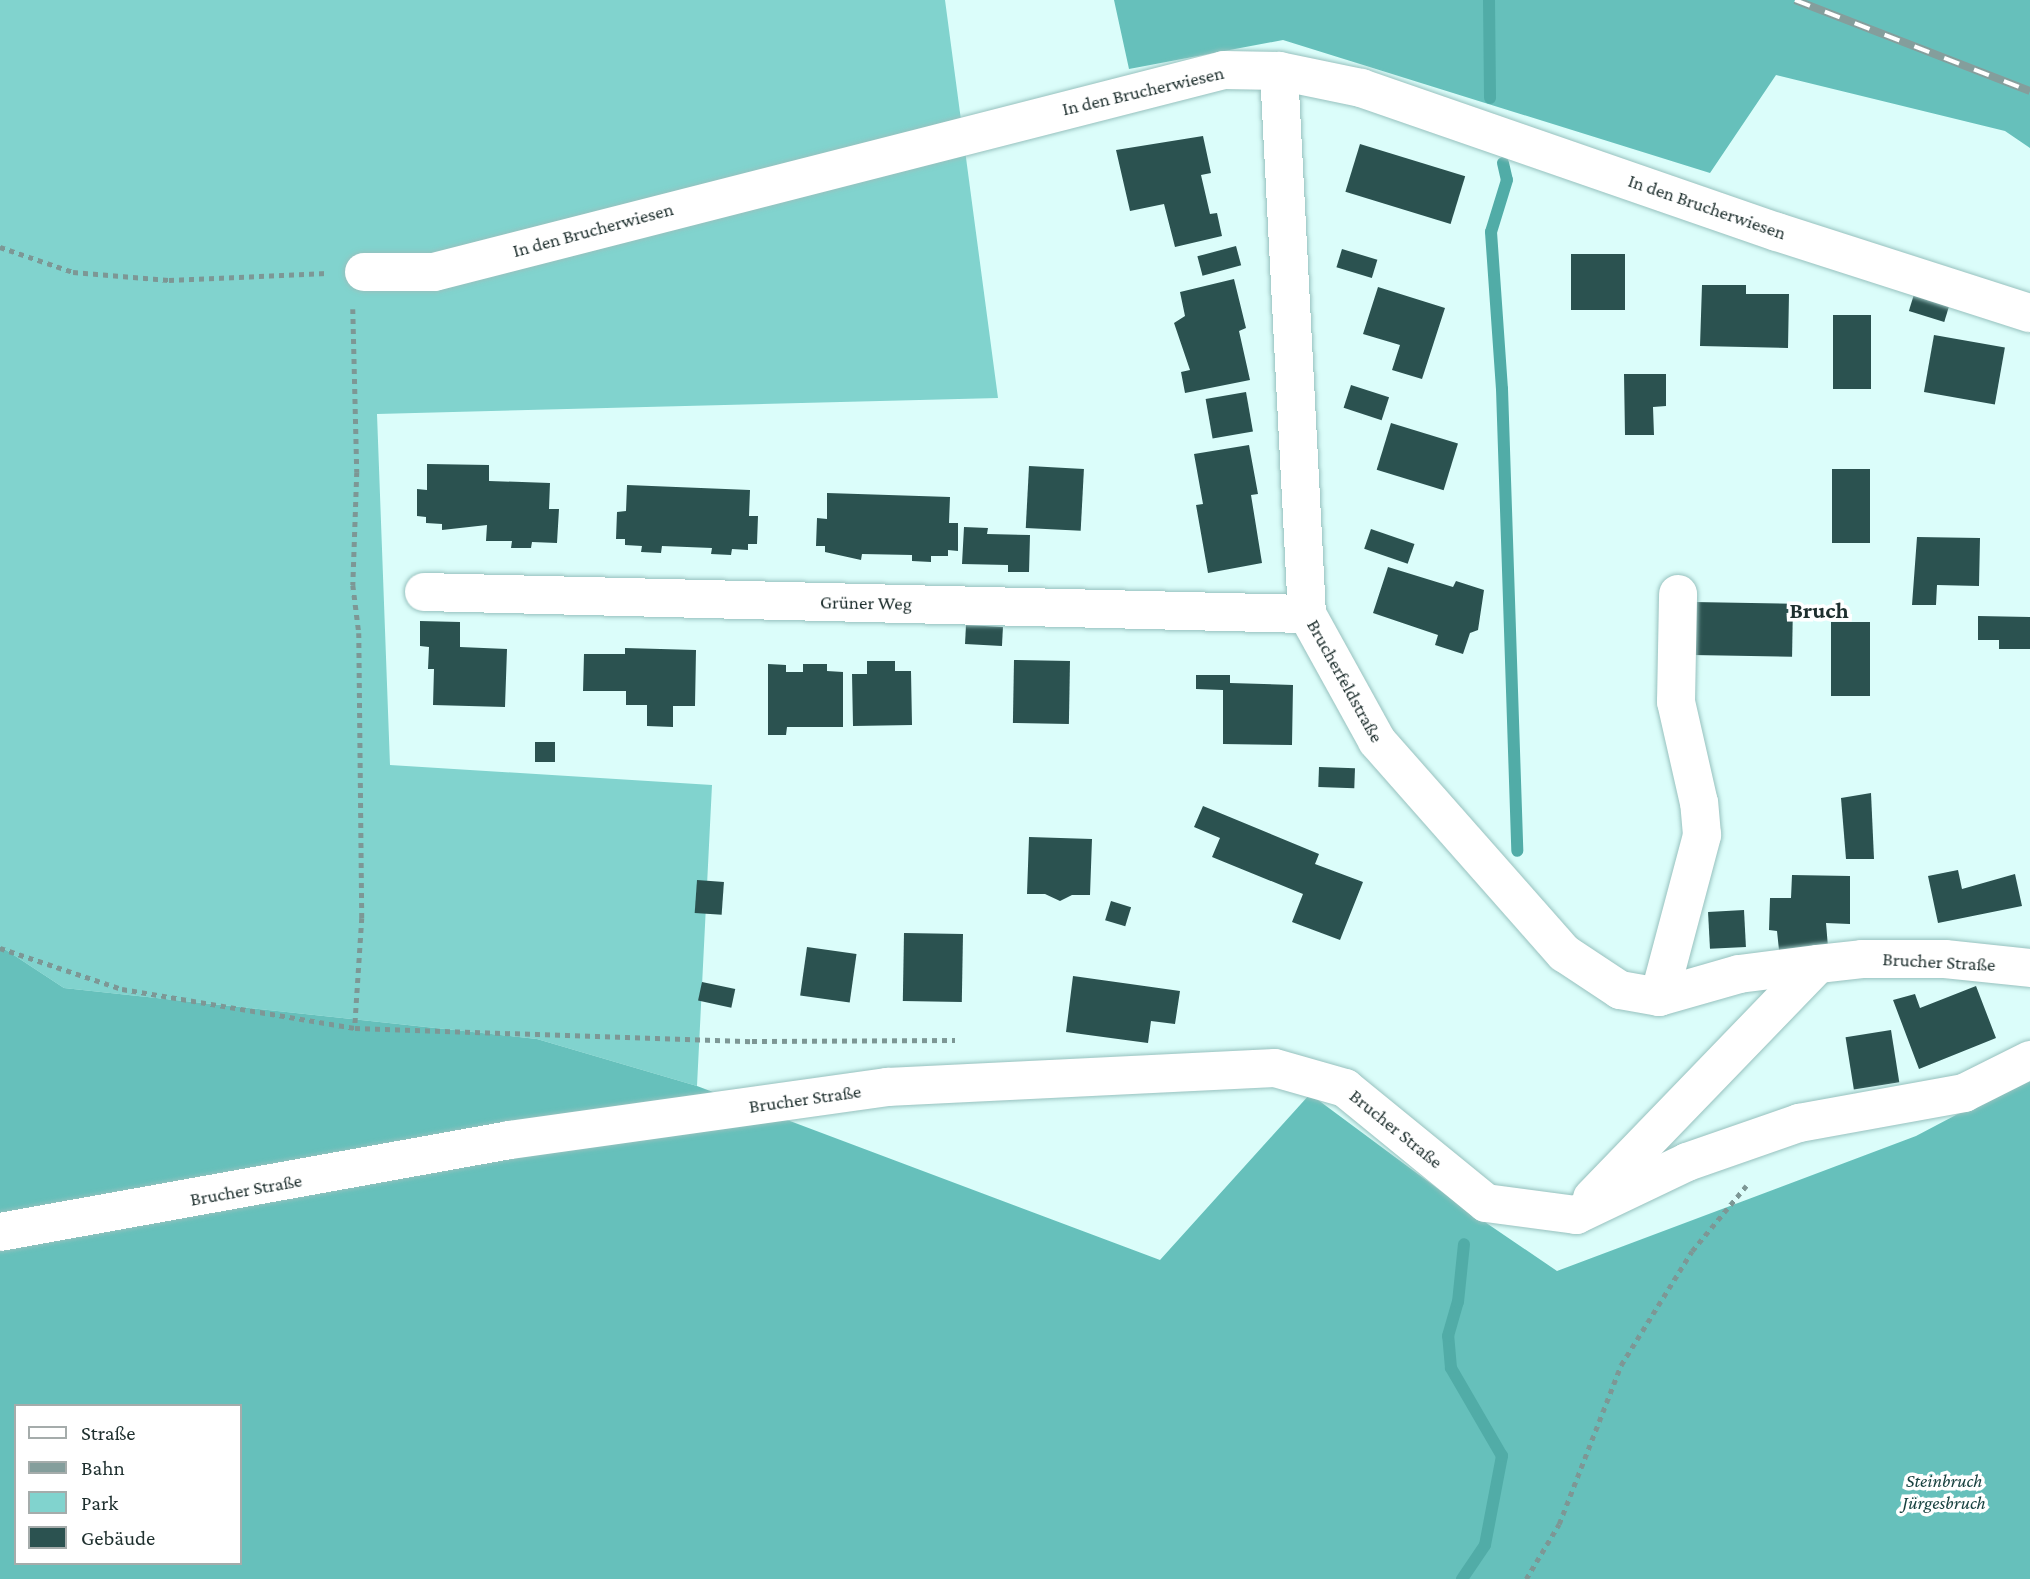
<!DOCTYPE html>
<html>
<head>
<meta charset="utf-8">
<style>
	body { margin:0 }
	#map { position:relative; width:2030px; height:1579px; overflow:hidden; background:#dbfdfa; font-family:"Crimson Pro",serif }
	div>[style] { position:absolute }
	[style*='--x'] { left:calc(var(--x)*1px); top:calc(var(--y)*1px); width:calc(var(--w)*1px); rotate:calc(var(--a)*1deg) }
	.green>* { inset:0; background:#81d3ce }
	.forest>* { inset:0; background:#66c0bb }
	.stream>* { height:12px; margin:-6px; padding:0 6px; transform-origin:6px; border-radius:6px; background:#51aca7 }
	.building>* { inset:0; background:#2b5250; transform-origin:0 0 }
	.path>* { height:4.5px; margin-top:-2.25px; transform-origin:0; background:repeating-linear-gradient(90deg,#7d9795 0 5px,transparent 0 10px) }
	.roads { filter:drop-shadow(0 0 2px #97c1be) drop-shadow(0 0 2px #97c1be) }
	.minor>* { height:38px; margin:-19px; padding:0 19px; transform-origin:19px; border-radius:19px; background:#fff }
	.rail>* { height:8px; margin-top:-4px; transform-origin:0; background:repeating-linear-gradient(90deg,#fff 0 16px,#849e9c 0 32px); box-sizing:border-box; border-block:2px solid #849e9c }
	span { translate:-50% -50%; white-space:nowrap; text-align:center; line-height:1.15; -webkit-text-stroke:7px #fff; paint-order:stroke }
	.street-label { font-size:19px; color:#1e2f2e }
	.park-label { font-size:19px; color:#184240; font-style:italic }
	.quarter-label { font-size:23px; color:#1e2f2e; font-weight:700 }
	.legend { position:absolute; left:14px; top:1404px; width:228px; height:161px; box-sizing:border-box; background:#fff; border:2px solid #a5acab; margin:0; padding:9px 12px; list-style:none; font-size:21px; color:#1e2f2e }
	.legend li { display:flex; align-items:center; gap:14px; height:35px }
	.legend b { width:35px; border:2px solid #a5acab }
</style>
</head>
<body>
<div id="map">
	<div class="green">
		<div style="clip-path:polygon(0 0,945px 0,998px 398px,377px 414px,390px 765px,712px 785px,697px 1086px,537px 1039px,64px 988px,0 946px)"></div>
	</div>
	<div class="forest">
		<div style="clip-path:polygon(1114px 0,2030px 0,2030px 148px,2005px 131px,1776px 75px,1710px 173px,1283px 40px,1129px 69px)"></div>
		<div style="clip-path:polygon(evenodd,0 946px,64px 988px,537px 1039px,697px 1086px,1160px 1260px,1310px 1094px,1457px 1203px,1557px 1271px,1916px 1136px,2030px 1076px,2030px 1579px,0 1579px,0 946px,16px 1406px,240px 1406px,240px 1563px,16px 1563px,16px 1406px)"></div>
	</div>
	<div class="stream">
		<div style="--x:1489;--y:0;--w:98;--a:89.4"></div>
		<div style="--x:1503;--y:163;--w:17;--a:77"></div>
		<div style="--x:1507;--y:180;--w:54;--a:107.1"></div>
		<div style="--x:1491;--y:232;--w:157;--a:86"></div>
		<div style="--x:1502;--y:389;--w:462;--a:88.1"></div>
		<div style="--x:1462;--y:1579;--w:41;--a:-55.9"></div>
		<div style="--x:1485;--y:1545;--w:91;--a:-79.2"></div>
		<div style="--x:1502;--y:1456;--w:102;--a:-120.1"></div>
		<div style="--x:1451;--y:1368;--w:32;--a:-95"></div>
		<div style="--x:1448;--y:1336;--w:35;--a:-74"></div>
		<div style="--x:1458;--y:1302;--w:58;--a:-84.1"></div>
	</div>
	<div class="building">
		<div style="clip-path:polygon(1203px 136px,1211px 173px,1201px 175px,1210px 214px,1217px 213px,1222px 236px,1175px 247px,1164px 204px,1130px 211px,1116px 150px)"></div>
		<div style="left:1360px;top:144px;width:110px;height:50px;rotate:17deg"></div>
		<div style="left:1236px;top:246px;width:20px;height:40px;rotate:75deg"></div>
		<div style="left:1342px;top:249px;width:37px;height:19px;rotate:17deg"></div>
		<div style="left:1571px;top:254px;width:54px;height:56px"></div>
		<div style="clip-path:polygon(1234px 279px,1246px 328px,1239px 331px,1250px 380px,1185px 393px,1181px 372px,1190px 370px,1174px 323px,1185px 316px,1180px 292px)"></div>
		<div style="clip-path:polygon(1702px 285px,1746px 285px,1746px 294px,1789px 294px,1788px 348px,1700px 346px)"></div>
		<div style="clip-path:polygon(1378px 287px,1445px 308px,1422px 379px,1392px 370px,1400px 345px,1363px 334px)"></div>
		<div style="left:1915px;top:291px;width:37px;height:21px;rotate:17deg"></div>
		<div style="left:1833px;top:315px;width:38px;height:74px"></div>
		<div style="left:1934px;top:335px;width:72px;height:58px;rotate:10deg"></div>
		<div style="clip-path:polygon(1624px 374px,1666px 374px,1666px 406px,1653px 407px,1654px 435px,1625px 435px)"></div>
		<div style="left:1351px;top:385px;width:40px;height:24px;rotate:18deg"></div>
		<div style="left:1246px;top:392px;width:40px;height:41px;rotate:80deg"></div>
		<div style="left:1391px;top:423px;width:70px;height:49px;rotate:17deg"></div>
		<div style="clip-path:polygon(1249px 445px,1258px 494px,1251px 495px,1262px 563px,1208px 573px,1196px 505px,1203px 504px,1194px 454px)"></div>
		<div style="clip-path:polygon(427px 464px,489px 465px,489px 481px,550px 483px,549px 509px,559px 509px,557px 543px,532px 542px,531px 548px,511px 548px,512px 541px,486px 541px,487px 525px,442px 530px,442px 524px,426px 523px,426px 517px,417px 516px,417px 489px,427px 490px)"></div>
		<div style="left:1029px;top:466px;width:55px;height:62px;rotate:3deg"></div>
		<div style="left:1832px;top:469px;width:38px;height:74px"></div>
		<div style="clip-path:polygon(627px 485px,750px 490px,749px 516px,758px 516px,757px 544px,748px 544px,748px 550px,732px 549px,731px 555px,711px 554px,712px 548px,662px 546px,661px 553px,641px 552px,642px 546px,625px 545px,625px 539px,616px 539px,617px 512px,626px 511px)"></div>
		<div style="clip-path:polygon(827px 493px,950px 497px,949px 523px,958px 523px,958px 551px,948px 550px,948px 556px,931px 556px,931px 562px,912px 561px,912px 555px,862px 554px,861px 560px,825px 552px,825px 546px,816px 546px,817px 518px,827px 519px)"></div>
		<div style="clip-path:polygon(964px 527px,988px 528px,987px 534px,1030px 535px,1029px 572px,1008px 572px,1008px 565px,962px 564px)"></div>
		<div style="left:1371px;top:529px;width:46px;height:21px;rotate:19deg"></div>
		<div style="clip-path:polygon(1917px 537px,1980px 538px,1979px 586px,1937px 585px,1936px 605px,1912px 605px)"></div>
		<div style="clip-path:polygon(1388px 567px,1453px 587px,1456px 581px,1484px 590px,1478px 630px,1470px 633px,1463px 654px,1435px 645px,1438px 635px,1373px 613px)"></div>
		<div style="left:1693px;top:602px;width:100px;height:53px;rotate:1deg"></div>
		<div style="clip-path:polygon(1978px 616px,2030px 617px,2030px 649px,1999px 649px,1999px 640px,1978px 640px)"></div>
		<div style="clip-path:polygon(420px 621px,460px 622px,460px 647px,507px 649px,505px 707px,433px 705px,434px 669px,428px 669px,429px 647px,420px 646px)"></div>
		<div style="left:1831px;top:622px;width:39px;height:74px"></div>
		<div style="left:966px;top:625px;width:37px;height:19px;rotate:3deg"></div>
		<div style="clip-path:polygon(625px 648px,696px 650px,695px 706px,673px 706px,673px 727px,647px 726px,647px 705px,626px 705px,626px 691px,583px 691px,584px 654px,625px 654px)"></div>
		<div style="left:1014px;top:660px;width:56px;height:63px;rotate:1deg"></div>
		<div style="clip-path:polygon(867px 661px,895px 661px,895px 671px,911px 671px,912px 725px,853px 726px,852px 674px,867px 674px)"></div>
		<div style="clip-path:polygon(768px 664px,786px 665px,786px 672px,803px 672px,803px 664px,827px 664px,827px 671px,843px 672px,843px 727px,787px 727px,786px 735px,768px 735px)"></div>
		<div style="clip-path:polygon(1196px 675px,1230px 675px,1230px 683px,1293px 685px,1292px 745px,1223px 744px,1223px 690px,1196px 689px)"></div>
		<div style="left:535px;top:742px;width:20px;height:20px"></div>
		<div style="left:1319px;top:767px;width:36px;height:20px;rotate:2deg"></div>
		<div style="clip-path:polygon(1871px 793px,1874px 859px,1846px 859px,1841px 798px)"></div>
		<div style="clip-path:polygon(1203px 806px,1319px 854px,1315px 864px,1363px 882px,1340px 940px,1292px 922px,1303px 894px,1212px 857px,1220px 838px,1194px 827px)"></div>
		<div style="clip-path:polygon(1029px 837px,1092px 839px,1090px 895px,1072px 895px,1060px 901px,1045px 894px,1027px 894px)"></div>
		<div style="clip-path:polygon(1958px 870px,1962px 889px,2015px 874px,2022px 906px,1938px 923px,1928px 876px)"></div>
		<div style="clip-path:polygon(1792px 875px,1850px 876px,1850px 924px,1826px 923px,1828px 947px,1779px 950px,1777px 931px,1769px 930px,1770px 898px,1791px 898px)"></div>
		<div style="left:697px;top:880px;width:27px;height:33px;rotate:4deg"></div>
		<div style="left:1111px;top:901px;width:21px;height:20px;rotate:17deg"></div>
		<div style="left:1744px;top:910px;width:37px;height:36px;rotate:87deg"></div>
		<div style="left:904px;top:933px;width:59px;height:68px;rotate:1deg"></div>
		<div style="left:807px;top:947px;width:50px;height:49px;rotate:8deg"></div>
		<div style="clip-path:polygon(1073px 976px,1180px 991px,1175px 1024px,1151px 1021px,1148px 1043px,1066px 1032px)"></div>
		<div style="left:702px;top:982px;width:34px;height:19px;rotate:12deg"></div>
		<div style="clip-path:polygon(1976px 986px,1996px 1038px,1919px 1069px,1893px 1000px,1915px 994px,1920px 1008px)"></div>
		<div style="left:1891px;top:1030px;width:53px;height:46px;rotate:81deg"></div>
	</div>
	<div class="path">
		<div style="--x:0;--y:247;--w:77;--a:18.9"></div>
		<div style="--x:73;--y:272;--w:96;--a:4.8"></div>
		<div style="--x:169;--y:280;--w:158;--a:-2.5"></div>
		<div style="--x:353;--y:309;--w:163;--a:88.6"></div>
		<div style="--x:357;--y:472;--w:113;--a:92"></div>
		<div style="--x:353;--y:585;--w:48;--a:82.9"></div>
		<div style="--x:359;--y:633;--w:285;--a:89.4"></div>
		<div style="--x:362;--y:918;--w:109;--a:93.7"></div>
		<div style="--x:0;--y:948;--w:129;--a:18.6"></div>
		<div style="--x:122;--y:989;--w:236;--a:9.5"></div>
		<div style="--x:355;--y:1028;--w:397;--a:1.9"></div>
		<div style="--x:752;--y:1041;--w:203;--a:-0.3"></div>
		<div style="--x:1526;--y:1579;--w:64;--a:-59"></div>
		<div style="--x:1559;--y:1524;--w:171;--a:-68.7"></div>
		<div style="--x:1621;--y:1365;--w:134;--a:-58.1"></div>
		<div style="--x:1692;--y:1251;--w:85;--a:-50.3"></div>
	</div>
	<div class="roads">
		<div class="minor">
			<div style="--x:1279;--y:71;--w:544;--a:87.05"></div>
			<div style="--x:1307;--y:614;--w:145;--a:61.1"></div>
			<div style="--x:1377;--y:741;--w:283;--a:48.6"></div>
			<div style="--x:1564;--y:953;--w:67;--a:33.5"></div>
			<div style="--x:1620;--y:990;--w:40;--a:10"></div>
			<div style="--x:1659;--y:997;--w:83;--a:-16"></div>
			<div style="--x:1739;--y:974;--w:80;--a:-7.2"></div>
			<div style="--x:364;--y:272;--w:70;--a:0"></div>
			<div style="--x:434;--y:272;--w:815;--a:-14.34"></div>
			<div style="--x:1224;--y:70;--w:55;--a:1"></div>
			<div style="--x:1279;--y:71;--w:84;--a:11.7"></div>
			<div style="--x:1361;--y:88;--w:440;--a:19.1"></div>
			<div style="--x:1777;--y:232;--w:266;--a:17.8"></div>
			<div style="--x:424;--y:592;--w:883;--a:1.43"></div>
			<div style="--x:1659;--y:997;--w:168;--a:-75.1"></div>
			<div style="--x:1702;--y:835;--w:32;--a:-95"></div>
			<div style="--x:1699;--y:803;--w:104;--a:-102.8"></div>
			<div style="--x:1676;--y:702;--w:108;--a:-88.9"></div>
			<div style="--x:1592;--y:1198;--w:325;--a:-46"></div>
			<div style="--x:1818;--y:964;--w:44;--a:-6.5"></div>
			<div style="--x:1862;--y:959;--w:83;--a:0"></div>
			<div style="--x:1945;--y:959;--w:85;--a:6"></div>
			<div style="--x:0;--y:1232;--w:518;--a:-10.23"></div>
			<div style="--x:510;--y:1140;--w:381;--a:-8"></div>
			<div style="--x:887;--y:1087;--w:388;--a:-2.8"></div>
			<div style="--x:1275;--y:1068;--w:73;--a:15.9"></div>
			<div style="--x:1345;--y:1088;--w:182;--a:39.2"></div>
			<div style="--x:1486;--y:1203;--w:91;--a:7.6"></div>
			<div style="--x:1576;--y:1215;--w:123;--a:-25.5"></div>
			<div style="--x:1687;--y:1162;--w:119;--a:-19.2"></div>
			<div style="--x:1799;--y:1123;--w:168;--a:-10.3"></div>
			<div style="--x:1964;--y:1093;--w:74;--a:-26.6"></div>
		</div>
	</div>
	<div class="rail">
		<div style="--x:1795;--y:0;--w:252;--a:21.2"></div>
	</div>
	<div class="street-label">
		<span style="left:1143px;top:91px;rotate:-13deg">In den Brucherwiesen</span>
		<span style="left:1707px;top:207px;rotate:19deg">In den Brucherwiesen</span>
		<span style="left:593px;top:230px;rotate:-15deg">In den Brucherwiesen</span>
		<span style="left:866px;top:603px;rotate:1deg">Grüner Weg</span>
		<span style="left:1345px;top:681px;rotate:61deg">Brucherfeldstraße</span>
		<span style="left:1939px;top:962px;rotate:3deg">Brucher Straße</span>
		<span style="left:805px;top:1099px;rotate:-8deg">Brucher Straße</span>
		<span style="left:1396px;top:1129px;rotate:39deg">Brucher Straße</span>
		<span style="left:246px;top:1190px;rotate:-10deg">Brucher Straße</span>
	</div>
	<div class="park-label">
		<span style="left:1944px;top:1492px">Steinbruch<br>Jürgesbruch</span>
	</div>
	<div class="quarter-label">
		<span style="left:1819px;top:610px">Bruch</span>
	</div>
	<ul class="legend">
	<li><b style="height:9px;background:#fff"></b>Straße</li>
	<li><b style="height:9px;background:#849e9c"></b>Bahn</li>
	<li><b style="height:19px;background:#81d3ce"></b>Park</li>
	<li><b style="height:19px;background:#2b5250"></b>Gebäude</li>
	</ul>
</div>
</body>
</html>
